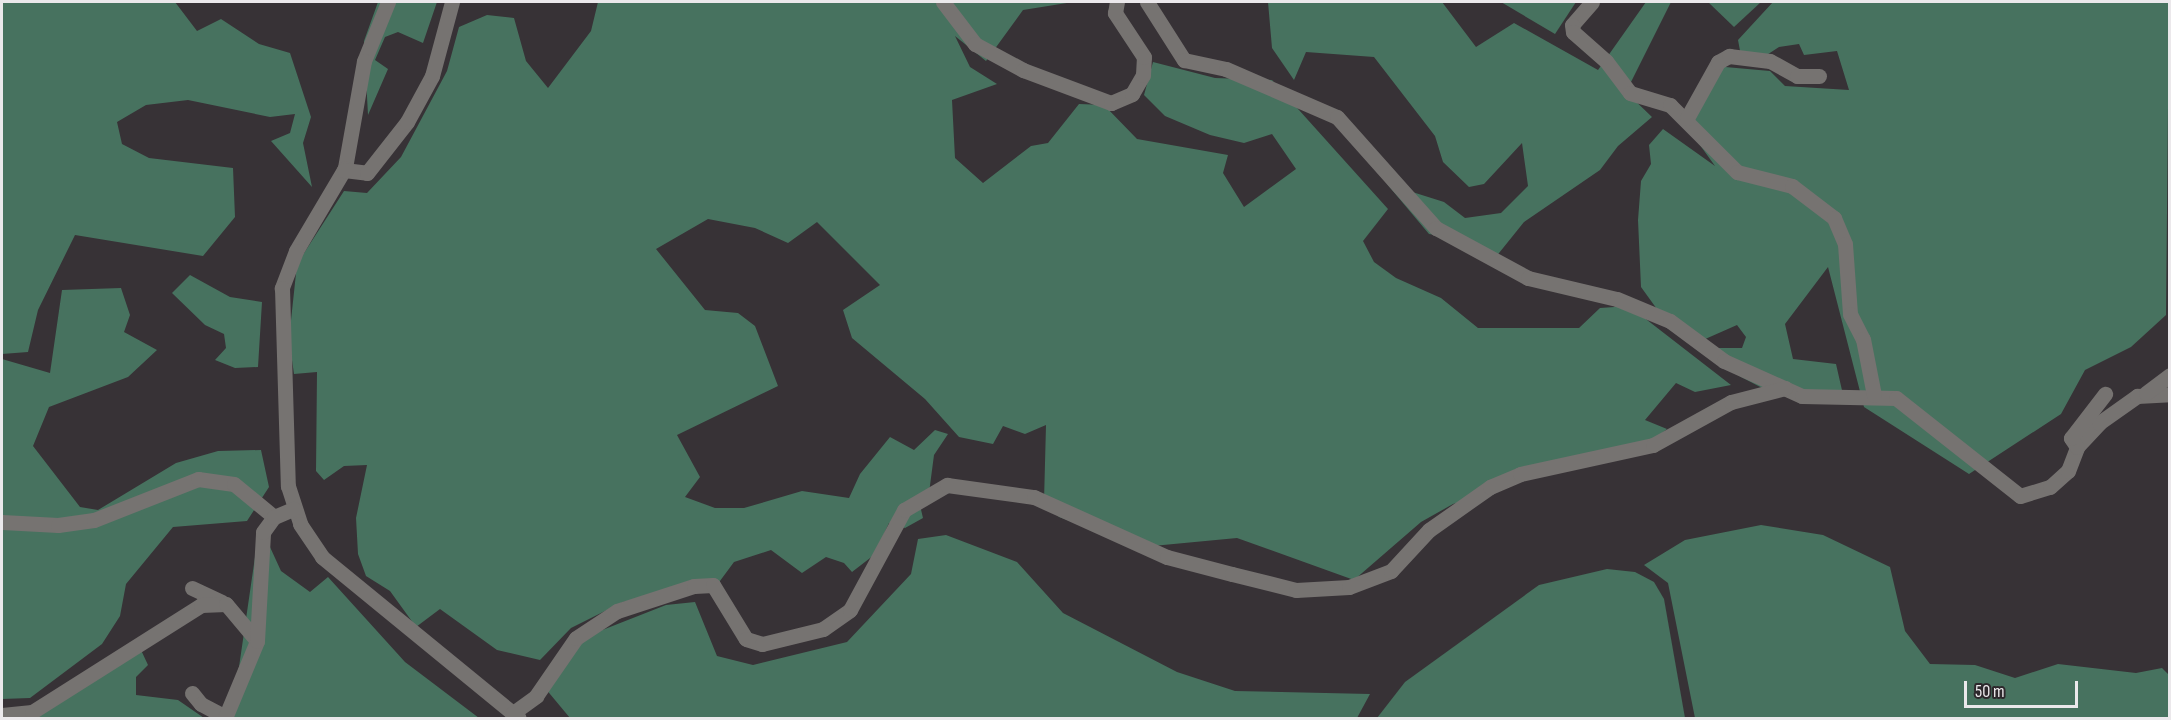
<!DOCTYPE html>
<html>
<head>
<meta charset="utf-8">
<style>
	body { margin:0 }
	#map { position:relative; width:2171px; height:720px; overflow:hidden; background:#373236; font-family:"Sofia Sans Condensed",sans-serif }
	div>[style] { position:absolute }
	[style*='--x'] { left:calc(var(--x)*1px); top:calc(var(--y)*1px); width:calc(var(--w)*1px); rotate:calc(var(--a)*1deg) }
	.forest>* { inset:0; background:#47725f }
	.minor>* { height:15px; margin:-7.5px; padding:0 7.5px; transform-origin:7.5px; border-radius:7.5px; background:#767371 }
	span { translate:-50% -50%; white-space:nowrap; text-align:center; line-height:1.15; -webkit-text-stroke:4.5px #2d282c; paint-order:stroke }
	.frame { position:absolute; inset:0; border:3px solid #ebe8eb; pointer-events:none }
	.scale { position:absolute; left:1964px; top:681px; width:114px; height:27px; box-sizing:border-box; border:3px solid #ebe8eb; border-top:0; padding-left:8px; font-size:18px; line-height:21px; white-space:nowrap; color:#ebe8eb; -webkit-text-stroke:4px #2d282c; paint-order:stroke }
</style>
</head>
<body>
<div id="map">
	<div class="forest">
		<div style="clip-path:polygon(2px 2px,175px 2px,197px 31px,221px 19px,259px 44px,290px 53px,311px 117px,303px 143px,312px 187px,271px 141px,290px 133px,295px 114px,270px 117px,188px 100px,146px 105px,117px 122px,122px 144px,149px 158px,233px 168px,235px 217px,203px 256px,75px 235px,38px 310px,28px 352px,2px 354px)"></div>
		<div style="clip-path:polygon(378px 2px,437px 2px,423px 43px,398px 32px,385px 37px,375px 60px,388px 69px,368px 115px,364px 41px)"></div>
		<div style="clip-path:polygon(598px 2px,1073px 2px,1023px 10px,986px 61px,955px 36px,970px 67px,997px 84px,952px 100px,955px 158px,983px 183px,1031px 146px,1048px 143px,1079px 104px,1104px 105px,1137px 139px,1228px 155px,1223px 173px,1244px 207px,1296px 169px,1272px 134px,1244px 143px,1210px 135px,1165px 116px,1144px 95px,1153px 62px,1215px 78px,1272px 80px,1388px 209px,1363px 241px,1374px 262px,1396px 278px,1441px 298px,1478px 328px,1579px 328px,1600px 308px,1629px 306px,1731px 385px,1695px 392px,1676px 383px,1645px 420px,1667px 429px,1656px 438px,1453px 504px,1421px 522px,1354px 580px,1237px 538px,1142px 547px,1059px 517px,1044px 501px,1046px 425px,1025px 434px,1003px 426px,993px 444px,959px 437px,925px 399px,852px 338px,843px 310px,880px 285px,817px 222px,788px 243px,755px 228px,708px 219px,656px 249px,705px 310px,738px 313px,755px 326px,778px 386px,677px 435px,700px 477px,685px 497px,715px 508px,744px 508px,802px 491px,849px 498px,860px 474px,890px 437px,914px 450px,935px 430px,948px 434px,934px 455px,929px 493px,919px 501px,923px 518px,905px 528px,889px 523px,874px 555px,852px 572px,844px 563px,826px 557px,802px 573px,771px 550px,734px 562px,717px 585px,623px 602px,571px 628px,540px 660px,497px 650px,440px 609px,416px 627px,390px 591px,366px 576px,358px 554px,356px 518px,367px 465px,344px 466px,324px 480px,316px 471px,317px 372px,294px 374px,289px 339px,297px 264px,344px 191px,367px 193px,401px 157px,447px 71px,459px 27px,487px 15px,514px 18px,526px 61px,548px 88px,591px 31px)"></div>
		<div style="clip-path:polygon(1268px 2px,1442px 2px,1476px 47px,1514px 23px,1598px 70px,1646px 2px,1671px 2px,1626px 92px,1652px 117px,1618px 146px,1600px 170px,1524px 222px,1491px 263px,1460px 239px,1429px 234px,1387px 184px,1444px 202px,1465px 218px,1501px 213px,1528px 186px,1522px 143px,1484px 184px,1469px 187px,1443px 162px,1435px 136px,1374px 57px,1306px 52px,1294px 80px,1272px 48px)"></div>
		<div style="clip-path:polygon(1501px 2px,1576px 2px,1555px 34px)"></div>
		<div style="clip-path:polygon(1708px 2px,1761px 2px,1734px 27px)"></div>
		<div style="clip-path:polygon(1773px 2px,2169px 2px,2166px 315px,2131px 347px,2085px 370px,2061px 414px,1969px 474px,1864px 407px,1828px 267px,1785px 324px,1793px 359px,1836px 364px,1844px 399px,1770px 392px,1741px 377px,1699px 348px,1742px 348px,1746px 337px,1737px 325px,1703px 340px,1667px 323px,1641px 287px,1638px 220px,1641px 181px,1651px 164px,1649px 145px,1663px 129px,1715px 166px,1682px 120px,1714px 66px,1770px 71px,1785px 86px,1849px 90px,1837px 51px,1804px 55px,1799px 44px,1779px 47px,1759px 60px,1741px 56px,1738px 40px)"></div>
		<div style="clip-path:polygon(190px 275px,230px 297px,262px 302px,258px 367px,235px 368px,215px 360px,226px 348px,224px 334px,205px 325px,172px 293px)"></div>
		<div style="clip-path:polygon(121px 288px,130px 315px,124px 332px,157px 350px,128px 377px,49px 407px,33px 446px,80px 507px,98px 510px,176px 463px,218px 451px,261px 450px,269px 487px,247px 521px,173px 527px,126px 584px,120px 616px,102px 644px,30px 698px,2px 699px,2px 359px,50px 373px,62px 290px)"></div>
		<div style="clip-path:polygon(270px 524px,270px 547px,281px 571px,310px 592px,328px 577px,405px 662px,479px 718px,223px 718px,239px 667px,255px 557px)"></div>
		<div style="clip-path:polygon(1761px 525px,1823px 535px,1890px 567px,1905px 631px,1930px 664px,1975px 665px,2015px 678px,2058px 664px,2136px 673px,2162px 668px,2169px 675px,2169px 718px,1695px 718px,1668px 583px,1644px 565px,1685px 540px)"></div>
		<div style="clip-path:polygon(946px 535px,1017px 562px,1063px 613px,1177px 672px,1235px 691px,1370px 694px,1357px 718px,570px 718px,545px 688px,582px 638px,666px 605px,695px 602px,717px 656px,753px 665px,847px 642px,911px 574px,918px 539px)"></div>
		<div style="clip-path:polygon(1607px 569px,1635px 572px,1654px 582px,1664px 599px,1685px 718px,1377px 718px,1405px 682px,1539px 585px)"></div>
		<div style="clip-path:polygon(141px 650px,148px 665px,136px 677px,136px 695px,178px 700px,204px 718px,34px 718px)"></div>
	</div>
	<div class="minor">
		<div style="--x:388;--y:2;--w:64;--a:112.1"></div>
		<div style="--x:364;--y:61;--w:109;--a:100.1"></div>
		<div style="--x:345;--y:168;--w:96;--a:120.6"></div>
		<div style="--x:296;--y:251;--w:40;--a:111"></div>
		<div style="--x:282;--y:288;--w:198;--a:88.3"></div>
		<div style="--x:288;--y:486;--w:40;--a:72"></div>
		<div style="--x:300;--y:524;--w:40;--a:56"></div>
		<div style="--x:322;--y:557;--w:254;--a:39.3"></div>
		<div style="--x:943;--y:2;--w:53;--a:52.7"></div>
		<div style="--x:975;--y:44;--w:55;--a:28.4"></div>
		<div style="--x:1023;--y:70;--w:94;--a:20.6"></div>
		<div style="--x:1111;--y:103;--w:23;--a:-23"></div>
		<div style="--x:1132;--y:94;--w:22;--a:-60"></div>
		<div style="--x:1143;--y:75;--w:18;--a:-87"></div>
		<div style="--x:1144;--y:57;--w:53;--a:-123.4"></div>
		<div style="--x:1115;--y:13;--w:11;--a:-80"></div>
		<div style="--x:1147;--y:2;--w:69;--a:57.5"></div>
		<div style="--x:1184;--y:60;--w:43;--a:12.1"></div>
		<div style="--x:1226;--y:69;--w:121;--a:23.4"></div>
		<div style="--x:1337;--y:117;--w:149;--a:48.3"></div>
		<div style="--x:1436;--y:228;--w:105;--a:28.5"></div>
		<div style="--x:1528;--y:278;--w:91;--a:13.3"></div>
		<div style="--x:1617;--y:299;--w:57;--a:22.5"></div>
		<div style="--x:1670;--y:321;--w:67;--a:36.5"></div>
		<div style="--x:1724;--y:361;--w:85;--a:24.2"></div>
		<div style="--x:1802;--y:396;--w:94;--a:1.2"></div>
		<div style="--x:1896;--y:398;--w:158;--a:38.3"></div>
		<div style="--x:2020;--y:496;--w:31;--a:-17"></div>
		<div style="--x:2050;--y:487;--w:24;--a:-42"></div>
		<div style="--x:2068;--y:471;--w:26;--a:-69"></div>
		<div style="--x:2077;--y:447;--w:33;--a:-47"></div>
		<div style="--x:2099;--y:423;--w:47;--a:-35.4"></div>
		<div style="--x:2137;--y:396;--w:33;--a:-3"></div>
		<div style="--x:1592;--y:2;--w:30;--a:131"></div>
		<div style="--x:1572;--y:25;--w:7;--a:82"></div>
		<div style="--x:1573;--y:32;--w:44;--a:41.3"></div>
		<div style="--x:1606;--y:61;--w:40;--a:53"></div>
		<div style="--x:1630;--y:93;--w:42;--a:16.7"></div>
		<div style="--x:1670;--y:105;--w:95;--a:45"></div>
		<div style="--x:1737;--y:172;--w:57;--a:14.3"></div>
		<div style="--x:1792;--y:186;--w:53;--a:37.3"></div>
		<div style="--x:1834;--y:218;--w:28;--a:67"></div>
		<div style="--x:1845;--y:244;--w:70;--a:85.9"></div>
		<div style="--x:1850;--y:314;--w:28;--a:63"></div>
		<div style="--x:1863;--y:339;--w:57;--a:78.9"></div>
		<div style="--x:1687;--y:118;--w:64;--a:-61"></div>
		<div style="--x:1718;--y:62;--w:13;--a:-29"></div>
		<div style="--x:1729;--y:56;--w:41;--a:7"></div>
		<div style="--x:1770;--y:61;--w:31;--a:29"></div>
		<div style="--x:1797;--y:76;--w:22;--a:0"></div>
		<div style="--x:344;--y:170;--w:23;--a:7"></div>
		<div style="--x:367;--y:173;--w:65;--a:-51.9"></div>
		<div style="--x:407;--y:122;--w:52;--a:-61.5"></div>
		<div style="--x:432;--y:76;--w:77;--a:-74.9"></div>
		<div style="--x:2146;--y:393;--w:30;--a:-37"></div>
		<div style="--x:2077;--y:447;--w:11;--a:-124"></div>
		<div style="--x:2071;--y:438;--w:56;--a:-52.3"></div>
		<div style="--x:2;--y:522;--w:56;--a:3.1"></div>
		<div style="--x:58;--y:525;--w:36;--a:-8"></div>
		<div style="--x:94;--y:520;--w:112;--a:-21.5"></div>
		<div style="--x:198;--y:479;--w:36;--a:8"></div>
		<div style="--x:234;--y:484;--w:52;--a:39.5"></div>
		<div style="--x:192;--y:588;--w:33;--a:25"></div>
		<div style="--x:192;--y:693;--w:14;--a:51"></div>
		<div style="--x:201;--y:704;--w:27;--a:28"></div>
		<div style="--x:513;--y:713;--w:29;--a:-36"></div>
		<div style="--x:536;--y:696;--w:70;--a:-55.4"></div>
		<div style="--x:576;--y:638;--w:49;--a:-33.4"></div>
		<div style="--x:617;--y:611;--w:81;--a:-18"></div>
		<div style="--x:694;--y:586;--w:19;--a:-3"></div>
		<div style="--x:713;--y:585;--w:63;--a:58.6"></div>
		<div style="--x:746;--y:639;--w:17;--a:17"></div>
		<div style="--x:762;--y:644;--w:63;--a:-13.8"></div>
		<div style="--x:823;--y:629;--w:33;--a:-35"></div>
		<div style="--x:850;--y:610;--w:114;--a:-61.6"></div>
		<div style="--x:904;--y:510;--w:50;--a:-30.2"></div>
		<div style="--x:947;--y:485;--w:88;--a:7.9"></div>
		<div style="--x:1034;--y:497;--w:146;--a:24.3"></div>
		<div style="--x:1167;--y:557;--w:67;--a:14.7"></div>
		<div style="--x:1232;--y:574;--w:66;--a:14"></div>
		<div style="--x:1296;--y:590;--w:53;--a:-3.2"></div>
		<div style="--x:1349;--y:587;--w:45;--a:-20.9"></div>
		<div style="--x:1391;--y:571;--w:56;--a:-47.2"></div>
		<div style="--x:1429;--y:530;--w:75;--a:-35.2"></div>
		<div style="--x:1490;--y:487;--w:33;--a:-23"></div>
		<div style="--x:1520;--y:474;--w:136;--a:-12.3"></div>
		<div style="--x:1653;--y:445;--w:89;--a:-28.9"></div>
		<div style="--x:1731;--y:402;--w:56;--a:-14.5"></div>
		<div style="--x:2;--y:715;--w:30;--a:-6"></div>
		<div style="--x:32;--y:712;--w:200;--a:-32.3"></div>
		<div style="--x:201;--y:605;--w:25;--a:-2"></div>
		<div style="--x:226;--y:604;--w:48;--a:50"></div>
		<div style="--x:225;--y:718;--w:83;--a:-67.4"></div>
		<div style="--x:257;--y:641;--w:109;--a:-86.8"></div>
		<div style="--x:263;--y:532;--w:19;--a:-54"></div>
		<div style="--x:274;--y:517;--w:21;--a:-23"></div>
	</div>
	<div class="frame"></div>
	<div class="scale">50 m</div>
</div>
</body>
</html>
